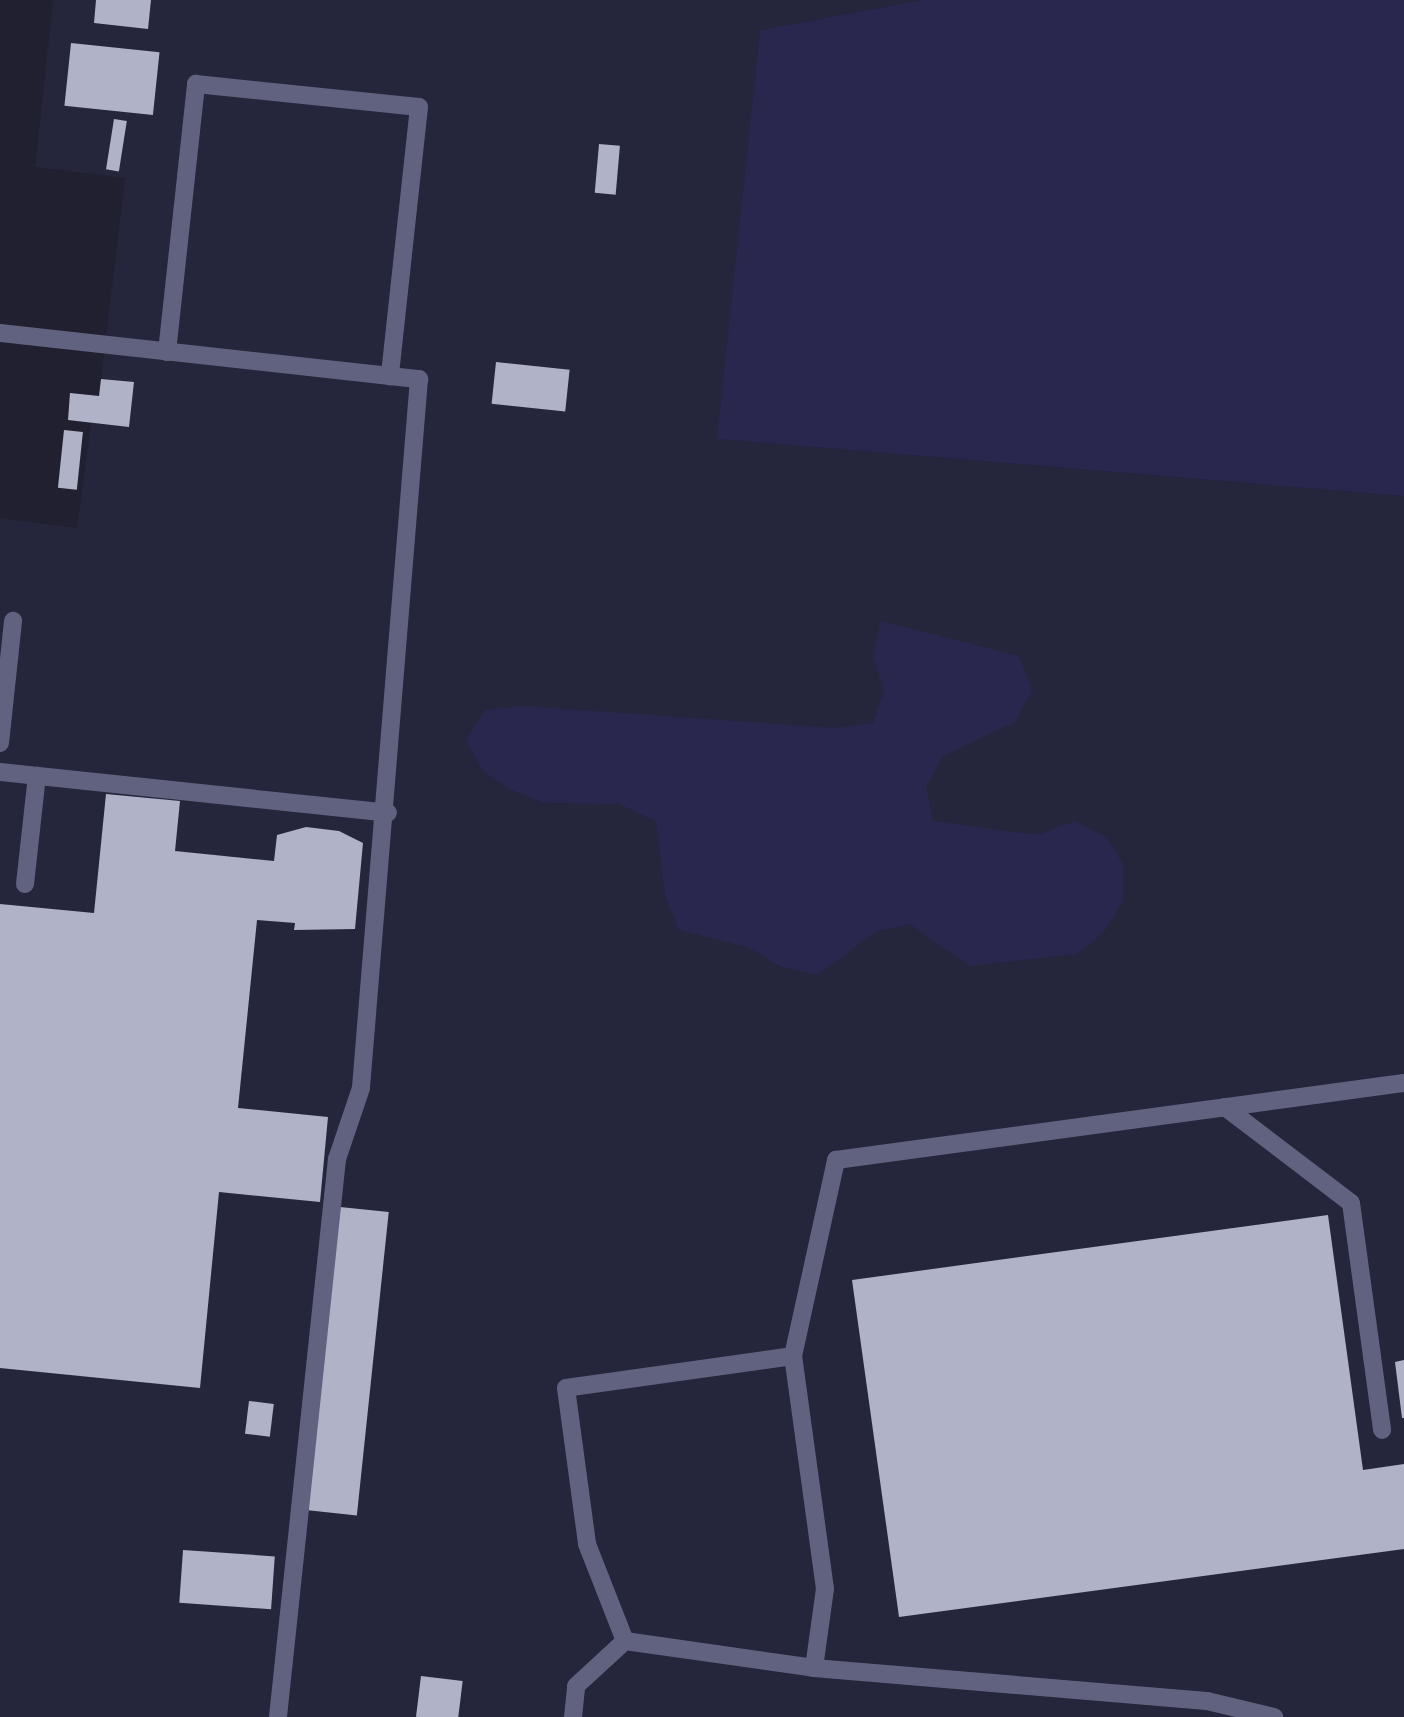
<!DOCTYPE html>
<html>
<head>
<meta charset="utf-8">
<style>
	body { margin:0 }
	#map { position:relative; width:1404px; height:1717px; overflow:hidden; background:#202030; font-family:"Noto Sans",sans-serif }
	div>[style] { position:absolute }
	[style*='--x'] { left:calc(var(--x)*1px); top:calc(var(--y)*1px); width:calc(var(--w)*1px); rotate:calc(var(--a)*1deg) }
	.built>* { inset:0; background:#25253c }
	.green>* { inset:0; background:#29274e }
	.building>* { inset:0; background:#b0b2c7; transform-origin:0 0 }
	.minor>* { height:18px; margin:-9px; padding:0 9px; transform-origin:9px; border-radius:9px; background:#61627f }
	span { translate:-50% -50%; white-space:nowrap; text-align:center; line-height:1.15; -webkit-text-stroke:7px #202030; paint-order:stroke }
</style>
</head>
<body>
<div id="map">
	<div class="built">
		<div style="clip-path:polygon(53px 0,922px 0,760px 30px,718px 439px,1404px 496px,1404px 1717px,0 1717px,0 518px,77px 528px,91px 423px,68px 420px,70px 393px,99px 396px,125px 178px,35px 167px)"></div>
	</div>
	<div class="green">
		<div style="clip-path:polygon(922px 0,1404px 0,1404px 496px,717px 439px,760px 30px)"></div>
		<div style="clip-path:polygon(881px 621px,1019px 656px,1032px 691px,1015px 722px,943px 756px,926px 787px,933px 821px,1038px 835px,1075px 821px,1107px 838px,1123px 864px,1123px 901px,1104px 932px,1077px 954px,970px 966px,910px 924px,875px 932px,818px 975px,782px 967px,750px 948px,679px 930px,665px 895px,656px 821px,619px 804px,545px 803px,512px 790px,483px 771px,466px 740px,485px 710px,522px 706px,837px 728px,873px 723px,884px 691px,873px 655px)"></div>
	</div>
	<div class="building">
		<div style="clip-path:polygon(96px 0,151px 0,148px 29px,94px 23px)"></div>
		<div style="left:71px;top:43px;width:89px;height:63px;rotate:6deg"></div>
		<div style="left:114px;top:119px;width:13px;height:51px;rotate:9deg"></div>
		<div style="left:599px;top:144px;width:21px;height:49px;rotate:5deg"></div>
		<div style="left:496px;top:362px;width:74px;height:42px;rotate:6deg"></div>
		<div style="clip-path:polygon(101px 379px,134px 382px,129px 427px,68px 420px,70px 393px,99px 396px)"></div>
		<div style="left:64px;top:430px;width:19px;height:58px;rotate:6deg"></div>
		<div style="clip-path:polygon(106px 794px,180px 801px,175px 851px,274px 861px,277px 835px,306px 827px,339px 831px,363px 843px,355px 929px,294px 930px,295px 923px,257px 920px,238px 1108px,328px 1117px,320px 1202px,219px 1192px,200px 1388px,0 1368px,0 904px,94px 913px)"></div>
		<div style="left:340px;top:1207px;width:49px;height:305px;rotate:6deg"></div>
		<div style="clip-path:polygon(1328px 1215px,1363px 1470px,1404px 1464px,1404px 1549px,899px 1617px,852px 1280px)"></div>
		<div style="clip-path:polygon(1404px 1360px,1404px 1418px,1402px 1418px,1395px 1362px)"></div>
		<div style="left:249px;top:1401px;width:25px;height:33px;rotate:7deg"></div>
		<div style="left:183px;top:1550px;width:92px;height:53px;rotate:4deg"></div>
		<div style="left:421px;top:1676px;width:42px;height:41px;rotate:7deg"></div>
	</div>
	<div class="minor">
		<div style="--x:0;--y:333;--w:422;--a:6.3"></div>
		<div style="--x:419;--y:379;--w:711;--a:94.68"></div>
		<div style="--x:361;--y:1088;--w:75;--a:108.7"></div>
		<div style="--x:337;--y:1159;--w:561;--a:96.04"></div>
		<div style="--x:167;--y:352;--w:270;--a:-83.8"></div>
		<div style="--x:196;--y:84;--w:224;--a:5.9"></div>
		<div style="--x:419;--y:107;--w:271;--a:96.2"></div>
		<div style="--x:0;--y:743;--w:123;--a:-83.9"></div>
		<div style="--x:0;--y:772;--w:390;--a:6"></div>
		<div style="--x:25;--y:884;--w:109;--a:-83.7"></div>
		<div style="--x:1225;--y:1107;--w:158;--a:37.3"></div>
		<div style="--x:1351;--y:1203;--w:229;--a:82.2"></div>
		<div style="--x:793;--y:1356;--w:229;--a:172"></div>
		<div style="--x:566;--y:1388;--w:157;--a:82.3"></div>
		<div style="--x:587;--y:1544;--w:104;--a:68.6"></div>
		<div style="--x:625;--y:1641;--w:191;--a:8.1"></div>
		<div style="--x:814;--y:1668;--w:394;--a:4.8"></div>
		<div style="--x:1207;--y:1701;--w:69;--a:13.4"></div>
		<div style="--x:814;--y:1668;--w:80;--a:-82.1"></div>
		<div style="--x:825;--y:1589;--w:235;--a:-97.8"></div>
		<div style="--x:793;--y:1356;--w:201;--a:-77.6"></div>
		<div style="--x:836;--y:1160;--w:573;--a:-7.72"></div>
		<div style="--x:573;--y:1717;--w:31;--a:-84"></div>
		<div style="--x:576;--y:1686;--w:67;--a:-42.6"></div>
	</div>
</div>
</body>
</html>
